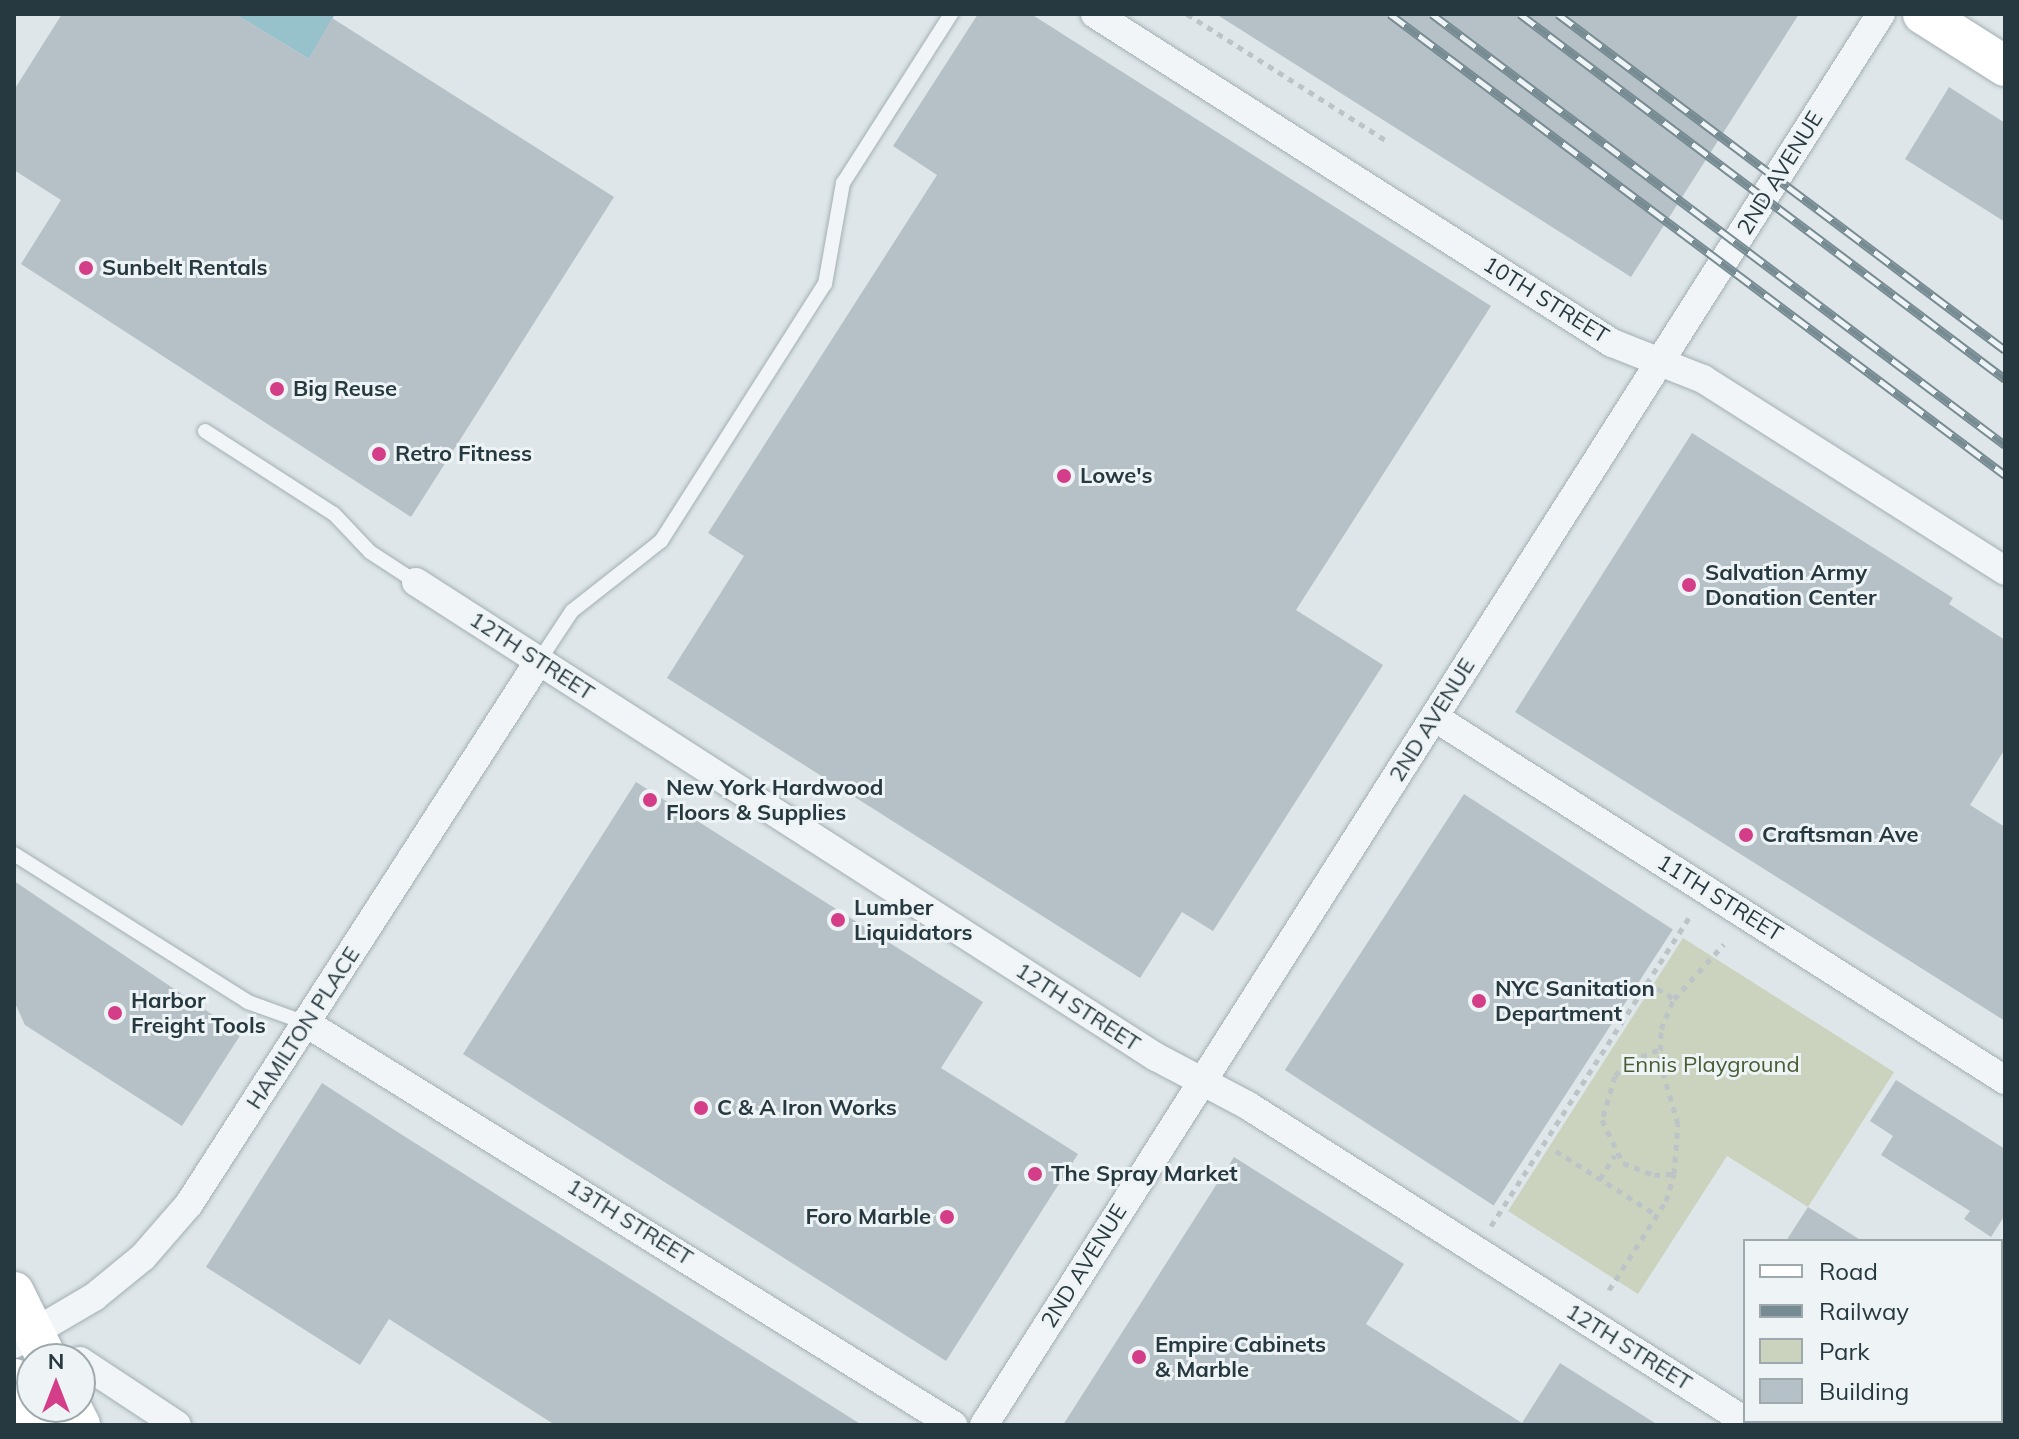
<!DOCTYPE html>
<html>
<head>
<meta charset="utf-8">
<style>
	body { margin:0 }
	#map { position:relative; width:2019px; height:1439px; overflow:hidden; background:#dee6e9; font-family:Mulish,sans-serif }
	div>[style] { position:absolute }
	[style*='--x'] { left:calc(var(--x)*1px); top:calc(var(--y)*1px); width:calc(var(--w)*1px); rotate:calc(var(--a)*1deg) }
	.green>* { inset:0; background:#cbd3bf }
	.water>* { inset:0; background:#97c2cb }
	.building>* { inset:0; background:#b5c1c6; transform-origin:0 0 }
	.path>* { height:5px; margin-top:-2.5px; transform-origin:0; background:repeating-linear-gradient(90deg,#bcc4c7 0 6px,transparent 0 12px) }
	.roads { filter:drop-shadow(0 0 2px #a3afb3) drop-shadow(0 0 2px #a3afb3) }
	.lane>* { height:14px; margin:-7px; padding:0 7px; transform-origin:7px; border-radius:7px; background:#f1f5f7 }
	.street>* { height:28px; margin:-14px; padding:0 14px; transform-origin:14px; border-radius:14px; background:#f1f5f7 }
	.secondary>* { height:40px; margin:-20px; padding:0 20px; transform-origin:20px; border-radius:20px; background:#fff }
	.highway>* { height:44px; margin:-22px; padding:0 22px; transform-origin:22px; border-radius:22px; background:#fff }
	.rail>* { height:9px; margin-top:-4.5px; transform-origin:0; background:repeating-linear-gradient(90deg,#eef4f6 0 18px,#778b93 0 36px); box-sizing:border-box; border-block:2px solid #778b93 }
	.dots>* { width:22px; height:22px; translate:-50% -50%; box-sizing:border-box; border:4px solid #eef4f6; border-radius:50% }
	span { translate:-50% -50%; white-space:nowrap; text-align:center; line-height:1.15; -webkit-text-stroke:6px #eef4f6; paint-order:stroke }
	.street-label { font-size:22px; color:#273940 }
	.poi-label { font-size:22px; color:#273940; font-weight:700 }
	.left { translate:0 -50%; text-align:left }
	.right { translate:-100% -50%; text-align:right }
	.park-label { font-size:22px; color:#495d33 }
	.frame { position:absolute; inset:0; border:16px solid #273940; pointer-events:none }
	.legend { position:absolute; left:1743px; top:1239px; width:260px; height:184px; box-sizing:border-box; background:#eef4f6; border:2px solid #9ea9ad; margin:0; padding:10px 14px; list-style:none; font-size:24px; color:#273940 }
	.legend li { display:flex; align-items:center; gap:16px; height:40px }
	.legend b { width:40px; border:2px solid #9ea9ad }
	.north { position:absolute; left:16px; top:1343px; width:80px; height:80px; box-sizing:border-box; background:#eef4f6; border:2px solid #9ea9ad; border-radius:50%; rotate:0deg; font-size:22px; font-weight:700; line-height:32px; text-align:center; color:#273940 }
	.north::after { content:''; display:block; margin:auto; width:28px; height:36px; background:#d43d88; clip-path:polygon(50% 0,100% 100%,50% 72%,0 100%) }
</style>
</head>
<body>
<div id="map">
	<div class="green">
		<div style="clip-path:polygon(1683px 938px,1894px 1072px,1808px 1207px,1727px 1156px,1638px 1294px,1508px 1211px)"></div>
	</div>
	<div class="water">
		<div style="clip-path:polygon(235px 14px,335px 14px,309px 59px)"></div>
	</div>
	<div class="building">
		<div style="clip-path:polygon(62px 14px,235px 14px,309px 59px,332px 18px,614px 197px,411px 517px,21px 264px,61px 200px,14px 170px,14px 90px)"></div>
		<div style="clip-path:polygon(978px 14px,1031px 14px,1491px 306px,1296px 610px,1383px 665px,1213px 931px,1182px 912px,1140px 978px,667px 678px,744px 556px,708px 533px,937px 175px,893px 146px)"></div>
		<div style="clip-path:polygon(1216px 14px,1799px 14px,1631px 277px)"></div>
		<div style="clip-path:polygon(1949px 87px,2005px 123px,2005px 222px,1905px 159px)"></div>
		<div style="clip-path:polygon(1692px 433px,1953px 598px,1949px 604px,2005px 640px,2005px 749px,1970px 805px,2005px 827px,2005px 1021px,1515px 712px)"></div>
		<div style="clip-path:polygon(636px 782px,983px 1002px,941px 1068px,1078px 1154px,946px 1361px,463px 1054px)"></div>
		<div style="left:1464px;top:794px;width:249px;height:329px;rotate:33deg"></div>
		<div style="clip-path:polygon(14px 881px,241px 1034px,182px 1126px,25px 1025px,14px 1001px)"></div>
		<div style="clip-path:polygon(1896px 1080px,2005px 1149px,2005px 1215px,1991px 1237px,1964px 1219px,1970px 1211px,1881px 1155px,1893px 1136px,1870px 1121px)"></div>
		<div style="clip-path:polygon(322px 1083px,396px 1131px,862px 1425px,555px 1425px,389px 1319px,360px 1365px,206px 1267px)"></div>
		<div style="clip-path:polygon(1234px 1157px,1404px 1264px,1366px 1324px,1522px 1423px,1560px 1363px,1658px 1425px,1063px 1425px)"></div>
		<div style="clip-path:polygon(1808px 1207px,1862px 1241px,1786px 1241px)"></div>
	</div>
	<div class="path">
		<div style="--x:1187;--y:14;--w:239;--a:32.4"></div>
		<div style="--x:1647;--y:982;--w:32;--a:32"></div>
		<div style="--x:1658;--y:1050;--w:33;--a:159"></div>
		<div style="--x:1627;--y:1062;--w:18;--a:131"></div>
		<div style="--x:1615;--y:1076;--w:46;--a:106.5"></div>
		<div style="--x:1602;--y:1120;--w:48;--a:64"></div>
		<div style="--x:1623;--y:1163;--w:33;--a:21"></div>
		<div style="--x:1654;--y:1175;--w:20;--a:-3"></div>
		<div style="--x:1556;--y:1151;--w:120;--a:32.4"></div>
		<div style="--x:1600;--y:1179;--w:28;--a:-58"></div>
		<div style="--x:1491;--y:1226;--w:371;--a:-57.3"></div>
		<div style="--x:1609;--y:1290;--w:106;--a:-57.4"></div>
		<div style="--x:1666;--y:1201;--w:28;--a:-73"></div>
		<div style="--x:1674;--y:1174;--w:50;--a:-85.4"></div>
		<div style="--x:1678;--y:1124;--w:65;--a:-106.2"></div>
		<div style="--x:1660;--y:1062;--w:33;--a:-88"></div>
		<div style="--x:1661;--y:1029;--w:33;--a:-67"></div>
		<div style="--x:1674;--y:999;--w:74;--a:-47.7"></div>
	</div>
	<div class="roads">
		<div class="lane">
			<div style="--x:205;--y:431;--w:153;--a:32.8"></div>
			<div style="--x:334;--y:514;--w:52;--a:46.5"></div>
			<div style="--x:370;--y:552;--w:55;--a:33.1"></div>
			<div style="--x:539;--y:661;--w:60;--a:-56.6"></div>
			<div style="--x:572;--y:611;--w:113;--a:-38.2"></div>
			<div style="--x:661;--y:541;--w:305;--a:-57.5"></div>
			<div style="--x:825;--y:284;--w:103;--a:-79.9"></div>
			<div style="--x:843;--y:183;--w:201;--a:-57.4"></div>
			<div style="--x:14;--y:854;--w:277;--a:32.3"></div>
			<div style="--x:248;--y:1002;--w:62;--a:19.9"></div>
		</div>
		<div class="street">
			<div style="--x:1095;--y:14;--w:613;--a:32.47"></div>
			<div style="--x:1612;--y:343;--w:98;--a:21.6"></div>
			<div style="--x:1703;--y:379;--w:358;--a:32.4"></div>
			<div style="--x:416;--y:582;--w:879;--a:32.7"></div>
			<div style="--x:1156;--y:1057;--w:103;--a:27.8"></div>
			<div style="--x:1247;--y:1105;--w:590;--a:32.4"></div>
			<div style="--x:1434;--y:717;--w:677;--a:32.45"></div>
			<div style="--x:306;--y:1023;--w:762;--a:31.85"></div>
			<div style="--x:14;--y:1344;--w:93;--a:-30.4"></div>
			<div style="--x:94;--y:1297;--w:63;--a:-39.2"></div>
			<div style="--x:143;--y:1257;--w:70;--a:-49"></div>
			<div style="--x:189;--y:1204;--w:646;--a:-57.2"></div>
			<div style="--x:80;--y:1361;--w:116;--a:33.4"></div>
			<div style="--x:984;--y:1425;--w:1672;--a:-57.56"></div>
		</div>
		<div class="secondary">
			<div style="--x:1923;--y:14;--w:97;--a:32.4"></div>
			<div style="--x:14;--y:1292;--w:75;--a:63.8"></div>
			<div style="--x:71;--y:1407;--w:20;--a:63"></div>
		</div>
		<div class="highway">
			<div style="--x:14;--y:1381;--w:49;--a:64.5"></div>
		</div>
	</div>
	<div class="rail">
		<div style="--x:1390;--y:14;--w:769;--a:36.85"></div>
		<div style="--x:1432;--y:14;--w:717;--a:36.95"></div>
		<div style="--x:1520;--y:14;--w:607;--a:36.96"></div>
		<div style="--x:1558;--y:14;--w:559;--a:36.93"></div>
	</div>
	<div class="dots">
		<div style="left:86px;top:268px;background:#d43d88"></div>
		<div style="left:277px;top:389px;background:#d43d88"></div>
		<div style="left:379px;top:454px;background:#d43d88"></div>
		<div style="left:1064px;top:476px;background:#d43d88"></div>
		<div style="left:1689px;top:585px;background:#d43d88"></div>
		<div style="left:650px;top:800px;background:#d43d88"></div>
		<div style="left:1746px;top:835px;background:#d43d88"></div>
		<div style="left:838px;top:920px;background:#d43d88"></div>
		<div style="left:1479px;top:1001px;background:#d43d88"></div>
		<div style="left:115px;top:1013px;background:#d43d88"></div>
		<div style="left:701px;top:1108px;background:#d43d88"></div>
		<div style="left:1035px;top:1174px;background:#d43d88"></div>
		<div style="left:947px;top:1217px;background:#d43d88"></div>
		<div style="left:1139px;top:1357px;background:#d43d88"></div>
	</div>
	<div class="street-label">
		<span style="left:1780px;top:173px;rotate:-58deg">2ND AVENUE</span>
		<span style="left:1546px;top:300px;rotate:32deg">10TH STREET</span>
		<span style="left:532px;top:656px;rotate:33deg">12TH STREET</span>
		<span style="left:1432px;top:720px;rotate:-58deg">2ND AVENUE</span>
		<span style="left:1720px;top:898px;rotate:32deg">11TH STREET</span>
		<span style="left:1078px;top:1007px;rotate:33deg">12TH STREET</span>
		<span style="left:303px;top:1028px;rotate:-57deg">HAMILTON PLACE</span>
		<span style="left:630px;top:1222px;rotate:32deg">13TH STREET</span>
		<span style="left:1084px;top:1266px;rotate:-58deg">2ND AVENUE</span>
		<span style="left:1629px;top:1347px;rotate:32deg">12TH STREET</span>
	</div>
	<div class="poi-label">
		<span class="left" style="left:102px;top:268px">Sunbelt Rentals</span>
		<span class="left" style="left:293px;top:389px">Big Reuse</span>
		<span class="left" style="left:395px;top:454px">Retro Fitness</span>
		<span class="left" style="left:1080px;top:476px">Lowe's</span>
		<span class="left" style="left:1705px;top:585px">Salvation Army<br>Donation Center</span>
		<span class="left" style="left:666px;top:800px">New York Hardwood<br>Floors &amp; Supplies</span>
		<span class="left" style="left:1762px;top:835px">Craftsman Ave</span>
		<span class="left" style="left:854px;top:920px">Lumber<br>Liquidators</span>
		<span class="left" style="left:1495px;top:1001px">NYC Sanitation<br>Department</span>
		<span class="left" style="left:131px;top:1013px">Harbor<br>Freight Tools</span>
		<span class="left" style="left:717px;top:1108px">C &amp; A Iron Works</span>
		<span class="left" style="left:1051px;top:1174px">The Spray Market</span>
		<span class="right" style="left:931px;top:1217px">Foro Marble</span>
		<span class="left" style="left:1155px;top:1357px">Empire Cabinets<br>&amp; Marble</span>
	</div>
	<div class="park-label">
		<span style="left:1711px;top:1065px">Ennis Playground</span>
	</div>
	<div class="frame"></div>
	<ul class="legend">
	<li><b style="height:10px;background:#fff"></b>Road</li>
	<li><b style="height:10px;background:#778b93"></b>Railway</li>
	<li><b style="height:22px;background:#cbd3bf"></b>Park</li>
	<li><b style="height:22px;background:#b5c1c6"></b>Building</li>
	</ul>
	<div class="north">N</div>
</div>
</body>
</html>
